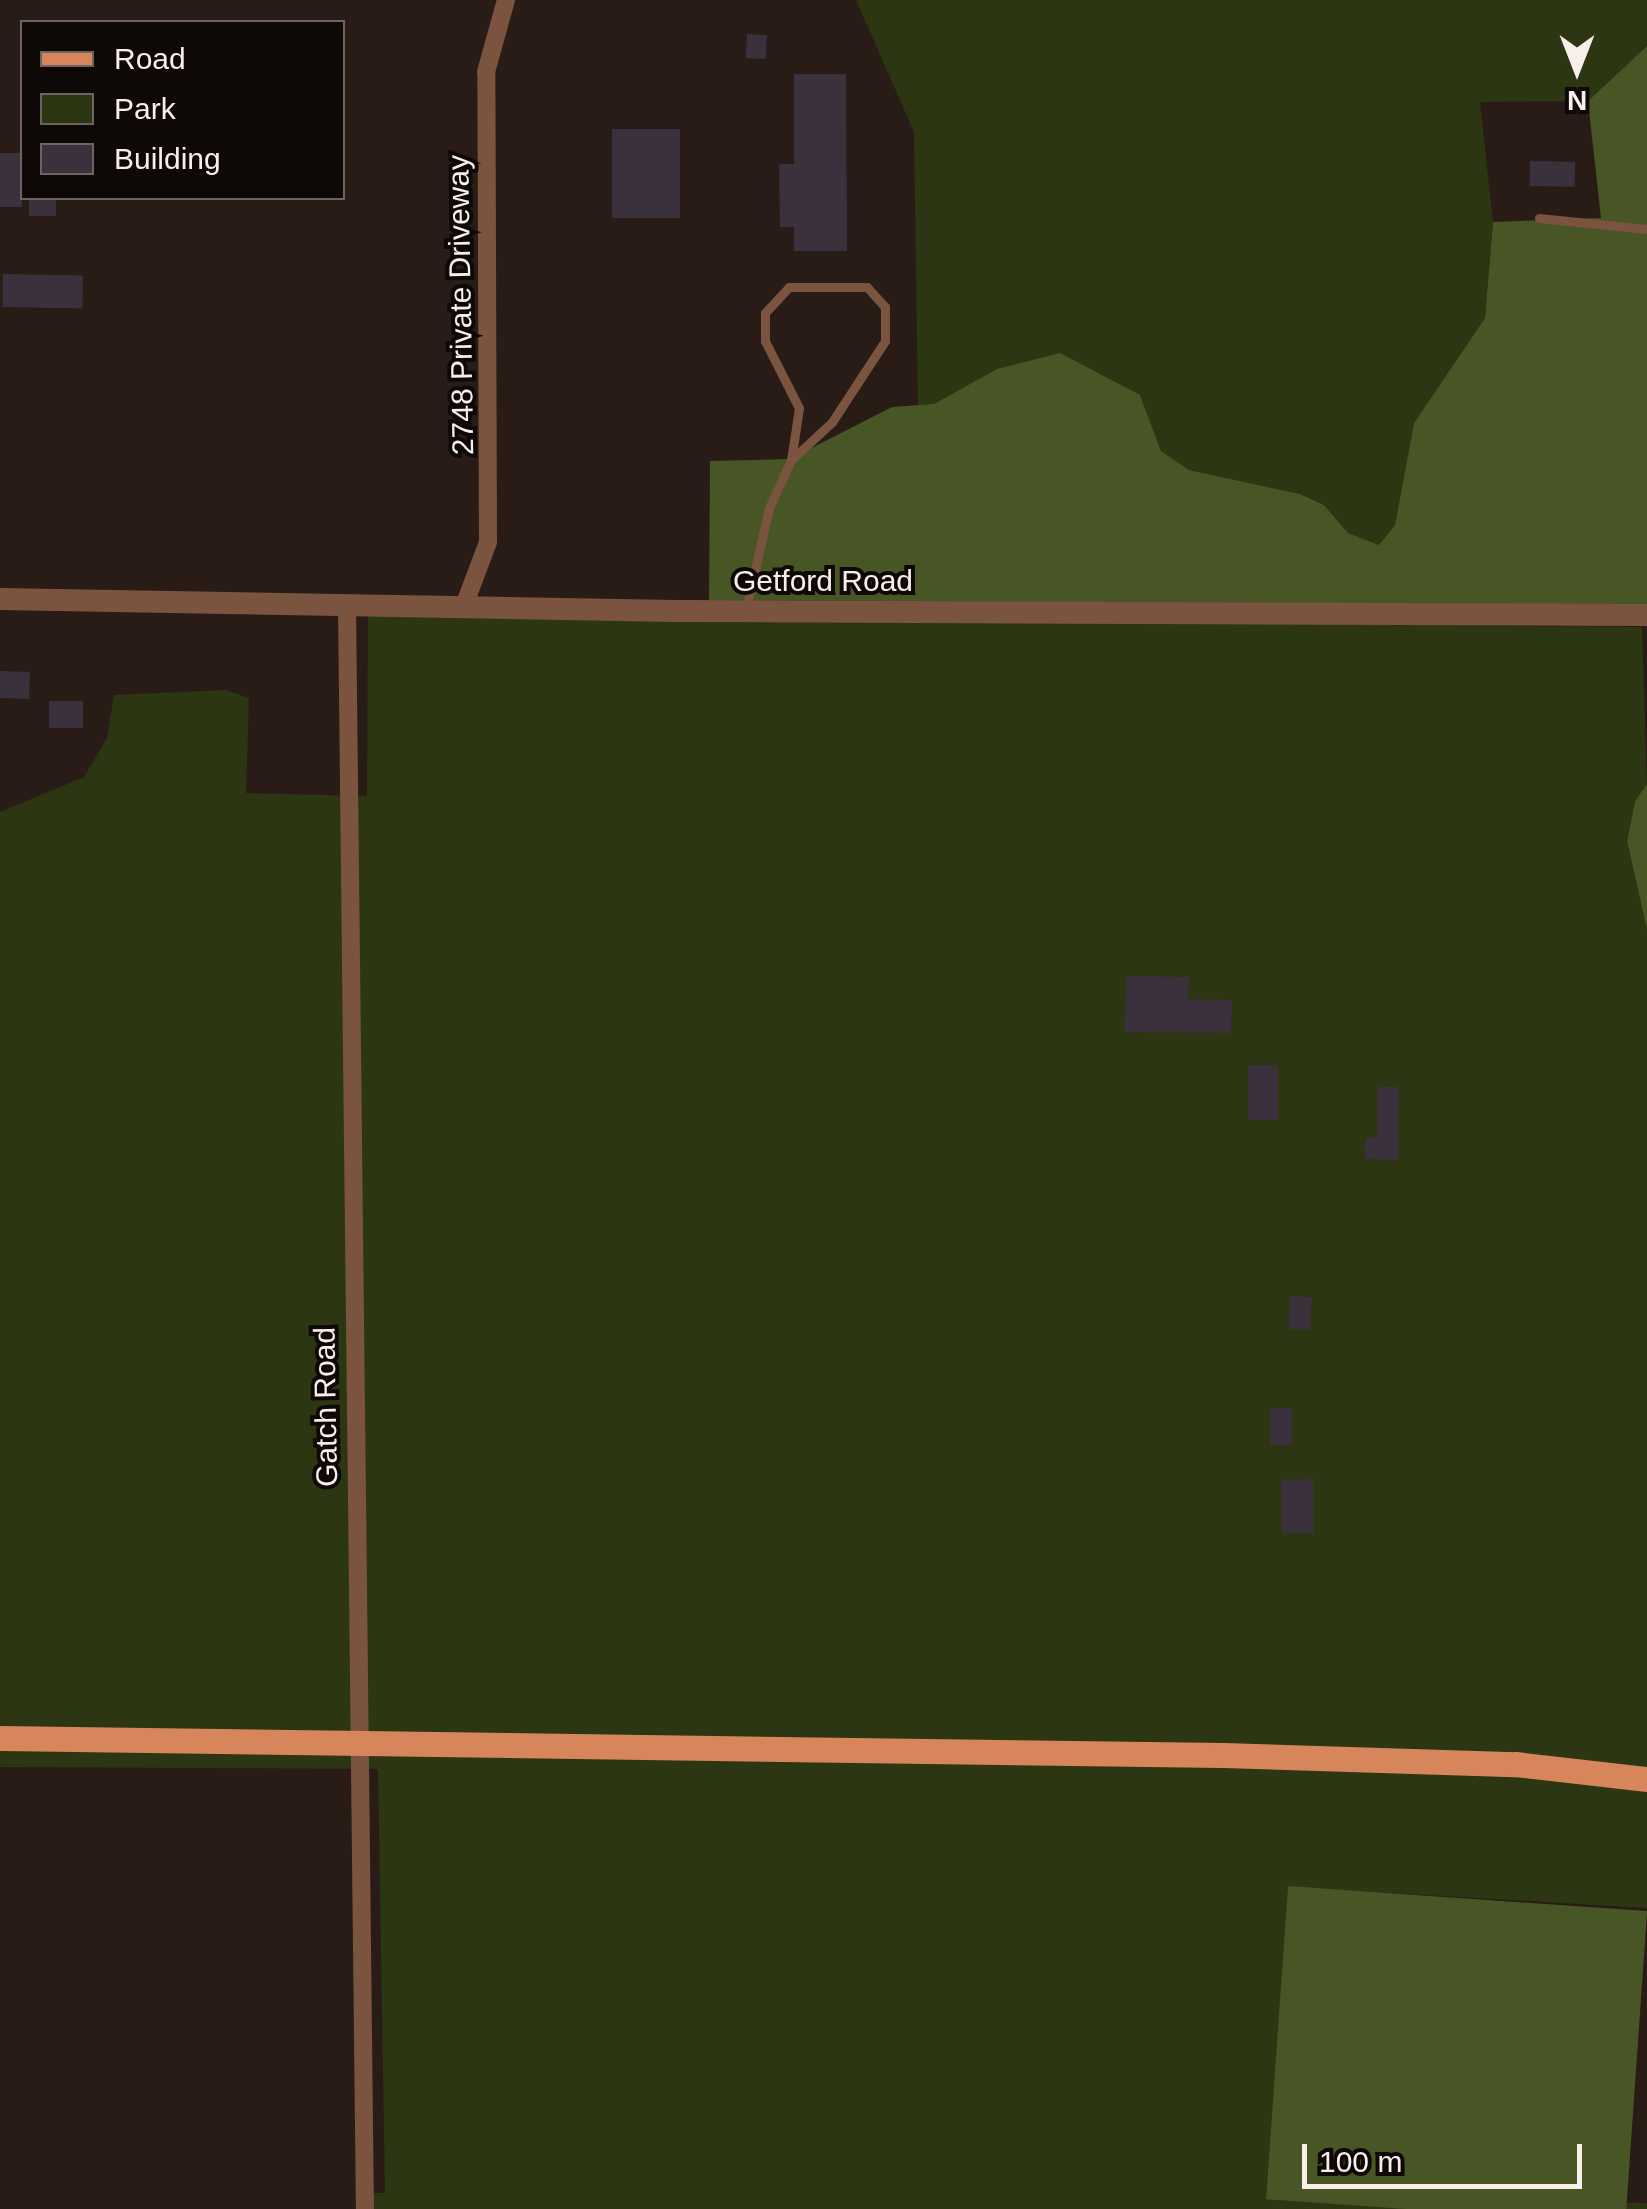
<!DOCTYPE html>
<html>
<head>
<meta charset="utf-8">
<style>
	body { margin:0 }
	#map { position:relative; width:1647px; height:2209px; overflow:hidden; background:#291c16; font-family:Helvetica,sans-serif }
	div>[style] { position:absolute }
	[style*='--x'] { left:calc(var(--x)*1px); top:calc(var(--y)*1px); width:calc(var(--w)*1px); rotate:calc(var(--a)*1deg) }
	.green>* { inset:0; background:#2c3612 }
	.forest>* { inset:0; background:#485524; transform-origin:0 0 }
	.building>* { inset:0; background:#3a313c; transform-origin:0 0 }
	.service>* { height:9px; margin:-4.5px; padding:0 4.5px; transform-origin:4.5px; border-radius:4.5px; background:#7b5440 }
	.minor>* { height:18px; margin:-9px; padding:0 9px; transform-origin:9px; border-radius:9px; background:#7b5440 }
	.tertiary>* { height:22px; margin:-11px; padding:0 11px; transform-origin:11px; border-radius:11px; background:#7b5440 }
	.primary>* { height:25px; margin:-12.5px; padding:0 12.5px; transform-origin:12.5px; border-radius:12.5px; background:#d7865c }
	span { translate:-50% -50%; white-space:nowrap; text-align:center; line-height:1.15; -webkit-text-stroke:8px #0e0806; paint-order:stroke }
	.street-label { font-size:30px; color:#f8eeea }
	.legend { position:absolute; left:20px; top:20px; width:325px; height:180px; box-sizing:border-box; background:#0e0806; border:2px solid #6c6461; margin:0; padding:12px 18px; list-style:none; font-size:30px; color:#f8eeea }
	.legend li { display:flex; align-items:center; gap:20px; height:50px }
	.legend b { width:50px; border:2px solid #6c6461 }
	.north { position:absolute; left:1527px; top:20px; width:100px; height:100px; -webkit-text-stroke:8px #0e0806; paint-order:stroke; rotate:180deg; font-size:28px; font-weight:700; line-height:40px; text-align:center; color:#f8eeea }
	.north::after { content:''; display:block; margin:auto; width:35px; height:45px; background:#f8eeea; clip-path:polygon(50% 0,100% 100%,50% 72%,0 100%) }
	.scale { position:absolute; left:1302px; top:2144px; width:280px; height:45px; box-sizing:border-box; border:5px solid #f8eeea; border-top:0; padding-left:12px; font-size:30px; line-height:35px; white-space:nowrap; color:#f8eeea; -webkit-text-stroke:8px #0e0806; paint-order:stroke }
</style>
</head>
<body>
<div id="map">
	<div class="green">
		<div style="clip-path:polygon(856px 0,1647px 0,1647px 46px,1588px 101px,1480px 102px,1493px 222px,1485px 318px,1414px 423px,1395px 525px,1379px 545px,1348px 533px,1324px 505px,1300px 494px,1189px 470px,1161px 451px,1140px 395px,998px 369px,934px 404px,918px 406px,914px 132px)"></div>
		<div style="clip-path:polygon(368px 615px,1642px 627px,1647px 784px,1635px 801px,1627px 841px,1647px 930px,1647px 1768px,0 1727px,0 812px,84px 777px,107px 738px,114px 695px,226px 690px,249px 698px,246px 793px,367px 796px)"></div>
		<div style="clip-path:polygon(0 1749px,1222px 1766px,1514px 1775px,1647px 1790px,1647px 1908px,1288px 1887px,1286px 2199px,1647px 2203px,1647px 2209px,373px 2209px,373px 2193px,385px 2193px,378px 1769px,0 1767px)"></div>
	</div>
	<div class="forest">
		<div style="clip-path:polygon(1647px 46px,1647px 605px,709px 600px,710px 461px,790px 459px,892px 407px,934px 404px,997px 369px,1060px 353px,1140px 395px,1161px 451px,1189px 470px,1300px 494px,1324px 505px,1348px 533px,1379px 545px,1395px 525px,1414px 423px,1485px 318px,1493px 222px,1601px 218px,1588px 101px)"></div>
		<div style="clip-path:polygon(1647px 784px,1647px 930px,1627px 841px,1635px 801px)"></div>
		<div style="left:1288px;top:1886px;width:360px;height:314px;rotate:4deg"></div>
	</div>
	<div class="building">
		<div style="left:747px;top:34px;width:20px;height:24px;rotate:3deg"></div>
		<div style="clip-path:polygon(794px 74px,846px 74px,847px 251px,794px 251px,794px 227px,780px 227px,779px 164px,794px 164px)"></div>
		<div style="left:612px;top:129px;width:68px;height:89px"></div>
		<div style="left:0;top:153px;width:22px;height:54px"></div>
		<div style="left:1530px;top:161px;width:45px;height:25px;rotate:1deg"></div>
		<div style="left:29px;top:198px;width:27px;height:18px"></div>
		<div style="left:3px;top:274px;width:80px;height:33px;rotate:1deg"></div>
		<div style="left:0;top:671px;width:30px;height:27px;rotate:2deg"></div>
		<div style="left:49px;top:701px;width:34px;height:27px"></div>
		<div style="clip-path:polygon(1126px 976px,1189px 977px,1188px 999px,1232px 1000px,1231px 1033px,1125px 1032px)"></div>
		<div style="left:1248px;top:1065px;width:30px;height:55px"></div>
		<div style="clip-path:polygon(1378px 1087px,1399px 1087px,1398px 1160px,1365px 1159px,1365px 1138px,1377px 1138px)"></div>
		<div style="left:1290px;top:1296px;width:22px;height:33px;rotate:3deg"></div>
		<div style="left:1270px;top:1408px;width:22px;height:37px"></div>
		<div style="left:1313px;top:1479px;width:54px;height:32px;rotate:89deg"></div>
	</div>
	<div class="service">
		<div style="--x:1539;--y:218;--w:109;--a:5.8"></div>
		<div style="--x:746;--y:609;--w:104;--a:-77.2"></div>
		<div style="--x:769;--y:508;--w:53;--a:-65.4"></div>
		<div style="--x:791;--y:460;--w:56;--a:-42.8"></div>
		<div style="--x:832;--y:422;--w:97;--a:-56.8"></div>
		<div style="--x:885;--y:341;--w:34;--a:-90"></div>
		<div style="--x:885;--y:307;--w:27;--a:-132"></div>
		<div style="--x:867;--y:287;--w:78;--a:180"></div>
		<div style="--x:789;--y:287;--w:35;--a:133"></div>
		<div style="--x:765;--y:313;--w:28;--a:90"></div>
		<div style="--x:765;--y:341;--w:75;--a:63.1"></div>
		<div style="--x:799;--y:408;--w:53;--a:98.7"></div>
	</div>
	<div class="minor">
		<div style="--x:347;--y:604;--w:1605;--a:89.36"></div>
		<div style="--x:464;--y:606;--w:68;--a:-69.4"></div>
		<div style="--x:488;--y:542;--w:470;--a:-90.2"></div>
		<div style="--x:486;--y:72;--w:75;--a:-74.5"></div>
	</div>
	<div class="tertiary">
		<div style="--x:0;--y:599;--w:675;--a:1.02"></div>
		<div style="--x:675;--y:611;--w:972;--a:0.24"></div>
	</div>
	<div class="primary">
		<div style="--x:0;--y:1738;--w:1223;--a:0.8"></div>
		<div style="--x:1223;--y:1755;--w:292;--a:1.8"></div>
		<div style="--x:1515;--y:1764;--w:133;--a:6.5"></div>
	</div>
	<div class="street-label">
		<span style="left:461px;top:305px;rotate:-91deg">2748 Private Driveway</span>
		<span style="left:823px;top:581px">Getford Road</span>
		<span style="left:326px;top:1407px;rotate:-91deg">Gatch Road</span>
	</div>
	<ul class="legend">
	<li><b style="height:12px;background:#d7865c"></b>Road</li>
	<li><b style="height:28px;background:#2c3612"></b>Park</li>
	<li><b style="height:28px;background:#3a313c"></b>Building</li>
	</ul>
	<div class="north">N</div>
	<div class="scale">100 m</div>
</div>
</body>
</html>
